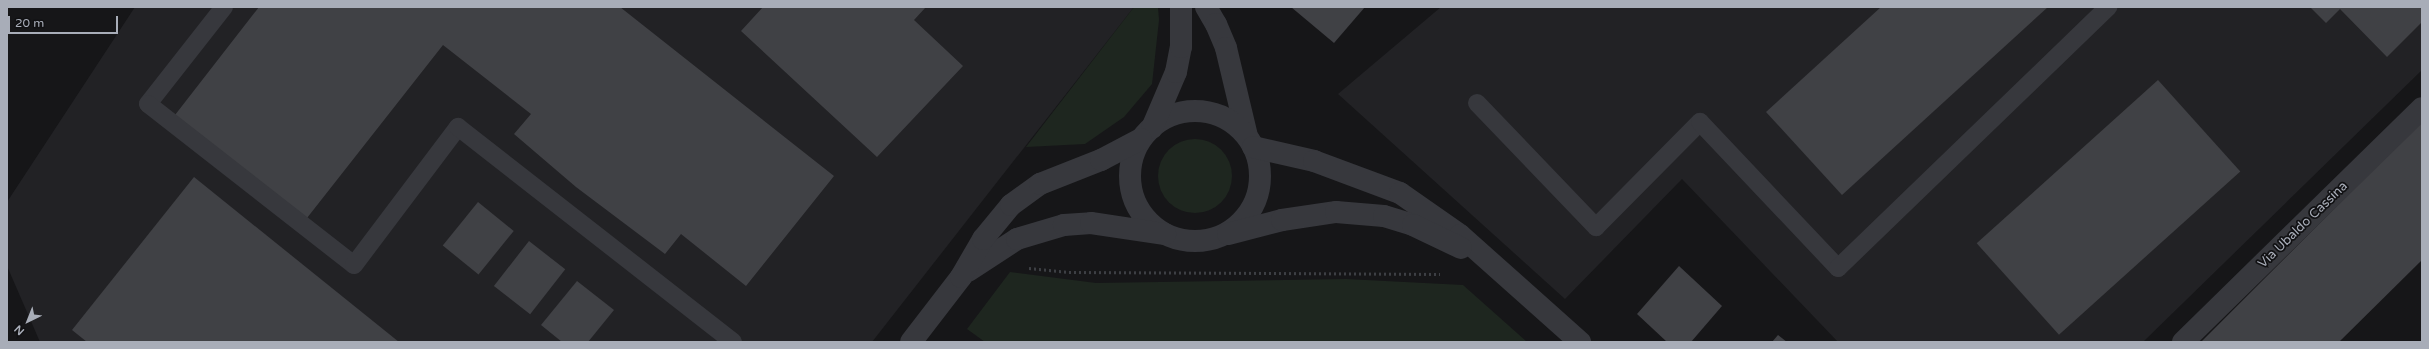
<!DOCTYPE html>
<html>
<head>
<meta charset="utf-8">
<style>
	body { margin:0 }
	#map { position:relative; width:2429px; height:349px; overflow:hidden; background:#161618; font-family:"Varela Round",sans-serif }
	div>[style] { position:absolute }
	[style*='--x'] { left:calc(var(--x)*1px); top:calc(var(--y)*1px); width:calc(var(--w)*1px); rotate:calc(var(--a)*1deg) }
	.built>* { inset:0; background:#222225 }
	.green>* { inset:0; background:#1e261f }
	.round { border-radius:50% }
	.building>* { inset:0; background:#404145; transform-origin:0 0 }
	.path>* { height:2.5px; margin-top:-1.25px; transform-origin:0; background:repeating-linear-gradient(90deg,#3d3f44 0 2px,transparent 0 5px) }
	.lane>* { height:18px; margin:-9px; padding:0 9px; transform-origin:9px; border-radius:9px; background:#37383d }
	.street>* { height:22px; margin:-11px; padding:0 11px; transform-origin:11px; border-radius:11px; background:#37383d }
	.street>.ring { margin:-11px; padding:0; box-sizing:content-box; background:none; border:22px solid #37383d; border-radius:50% }
	span { translate:-50% -50%; white-space:nowrap; text-align:center; line-height:1.15; -webkit-text-stroke:3.5px #111113; paint-order:stroke }
	.street-label { font-size:13px; color:#a8adb8 }
	.frame { position:absolute; inset:0; border:8px solid #a8adb8; pointer-events:none }
	.north { position:absolute; left:8px; top:301px; width:40px; height:40px; -webkit-text-stroke:3px #111113; paint-order:stroke; rotate:223deg; font-size:11px; font-weight:700; line-height:16px; text-align:center; color:#a8adb8 }
	.north::after { content:''; display:block; margin:auto; width:14px; height:18px; background:#a8adb8; clip-path:polygon(50% 0,100% 100%,50% 72%,0 100%) }
	.scale { position:absolute; left:8px; top:16px; width:110px; height:18px; box-sizing:border-box; border:2px solid #a8adb8; border-top:0; padding-left:5px; font-size:12px; line-height:14px; white-space:nowrap; color:#a8adb8; -webkit-text-stroke:3px #111113; paint-order:stroke }
</style>
</head>
<body>
<div id="map">
	<div class="built">
		<div style="clip-path:polygon(135px 7px,1134px 7px,872px 342px,40px 342px,7px 266px,7px 202px)"></div>
		<div style="clip-path:polygon(1441px 7px,2422px 7px,2422px 70px,2143px 342px,1838px 342px,1682px 179px,1565px 299px,1338px 94px)"></div>
	</div>
	<div class="green">
		<div style="clip-path:polygon(1134px 7px,1158px 7px,1159px 20px,1152px 84px,1124px 117px,1085px 144px,1026px 147px)"></div>
		<div class="round" style="left:1158px;top:139px;width:74px;height:74px"></div>
		<div style="clip-path:polygon(1010px 272px,1096px 283px,1346px 279px,1463px 285px,1527px 342px,985px 342px,967px 329px)"></div>
	</div>
	<div class="building">
		<div style="clip-path:polygon(259px 7px,620px 7px,834px 176px,746px 286px,681px 234px,665px 254px,576px 187px,514px 134px,531px 114px,443px 45px,307px 218px,175px 115px)"></div>
		<div style="clip-path:polygon(763px 7px,926px 7px,914px 20px,963px 66px,877px 157px,741px 31px)"></div>
		<div style="clip-path:polygon(1291px 7px,1365px 7px,1334px 43px)"></div>
		<div style="clip-path:polygon(1881px 7px,2048px 7px,1842px 195px,1766px 112px)"></div>
		<div style="clip-path:polygon(2310px 7px,2422px 7px,2422px 22px,2387px 57px,2340px 9px,2326px 23px)"></div>
		<div style="left:2158px;top:80px;width:123px;height:244px;rotate:48deg"></div>
		<div style="clip-path:polygon(2422px 121px,2422px 260px,2339px 342px,2201px 342px)"></div>
		<div style="clip-path:polygon(194px 177px,399px 342px,87px 342px,72px 330px)"></div>
		<div style="left:478px;top:202px;width:46px;height:56px;rotate:39deg"></div>
		<div style="left:529px;top:241px;width:46px;height:57px;rotate:38deg"></div>
		<div style="clip-path:polygon(1679px 266px,1722px 306px,1691px 342px,1667px 342px,1637px 314px)"></div>
		<div style="clip-path:polygon(577px 281px,614px 310px,588px 342px,562px 342px,541px 325px)"></div>
		<div style="clip-path:polygon(1778px 335px,1787px 342px,1772px 342px)"></div>
	</div>
	<div class="path">
		<div style="--x:1029;--y:268;--w:40;--a:5.7"></div>
		<div style="--x:1069;--y:272;--w:371;--a:0.3"></div>
	</div>
	<div class="lane">
		<div style="--x:224;--y:7;--w:123;--a:128.1"></div>
		<div style="--x:148;--y:104;--w:261;--a:38"></div>
		<div style="--x:354;--y:265;--w:173;--a:-53"></div>
		<div style="--x:458;--y:127;--w:349;--a:38"></div>
		<div style="--x:1477;--y:103;--w:172;--a:46.2"></div>
		<div style="--x:1596;--y:227;--w:148;--a:-45.3"></div>
		<div style="--x:1700;--y:122;--w:201;--a:46.6"></div>
		<div style="--x:1838;--y:268;--w:376;--a:-44"></div>
	</div>
	<div class="street">
		<div style="--x:1206;--y:7;--w:20;--a:60"></div>
		<div style="--x:1216;--y:24;--w:26;--a:67"></div>
		<div style="--x:1226;--y:48;--w:90;--a:76.6"></div>
		<div class="ring" style="left:1130px;top:111px;width:108px;height:108px"></div>
		<div style="--x:1152;--y:128;--w:61;--a:-66.8"></div>
		<div style="--x:1176;--y:72;--w:25;--a:-79"></div>
		<div style="--x:1181;--y:47;--w:40;--a:-90"></div>
		<div style="--x:1253;--y:147;--w:63;--a:12.9"></div>
		<div style="--x:1314;--y:161;--w:92;--a:20.4"></div>
		<div style="--x:1400;--y:193;--w:73;--a:35"></div>
		<div style="--x:1460;--y:235;--w:161;--a:41.7"></div>
		<div style="--x:1228;--y:234;--w:56;--a:-14.5"></div>
		<div style="--x:1282;--y:220;--w:55;--a:-8.4"></div>
		<div style="--x:1336;--y:212;--w:48;--a:4.8"></div>
		<div style="--x:1384;--y:216;--w:30;--a:17"></div>
		<div style="--x:1413;--y:225;--w:53;--a:25.6"></div>
		<div style="--x:968;--y:271;--w:59;--a:-33.1"></div>
		<div style="--x:1017;--y:239;--w:49;--a:-16.6"></div>
		<div style="--x:1064;--y:225;--w:27;--a:-4"></div>
		<div style="--x:1091;--y:223;--w:75;--a:8.5"></div>
		<div style="--x:911;--y:342;--w:82;--a:-52.4"></div>
		<div style="--x:961;--y:277;--w:44;--a:-59.9"></div>
		<div style="--x:983;--y:239;--w:44;--a:-50.5"></div>
		<div style="--x:1011;--y:205;--w:36;--a:-36"></div>
		<div style="--x:1040;--y:184;--w:66;--a:-21.5"></div>
		<div style="--x:1101;--y:160;--w:45;--a:-27.7"></div>
		<div style="--x:2183;--y:342;--w:334;--a:-44.4"></div>
	</div>
	<div class="street-label">
		<span style="left:2303px;top:225px;rotate:-44deg">Via Ubaldo Cassina</span>
	</div>
	<div class="frame"></div>
	<div class="north">N</div>
	<div class="scale">20 m</div>
</div>
</body>
</html>
